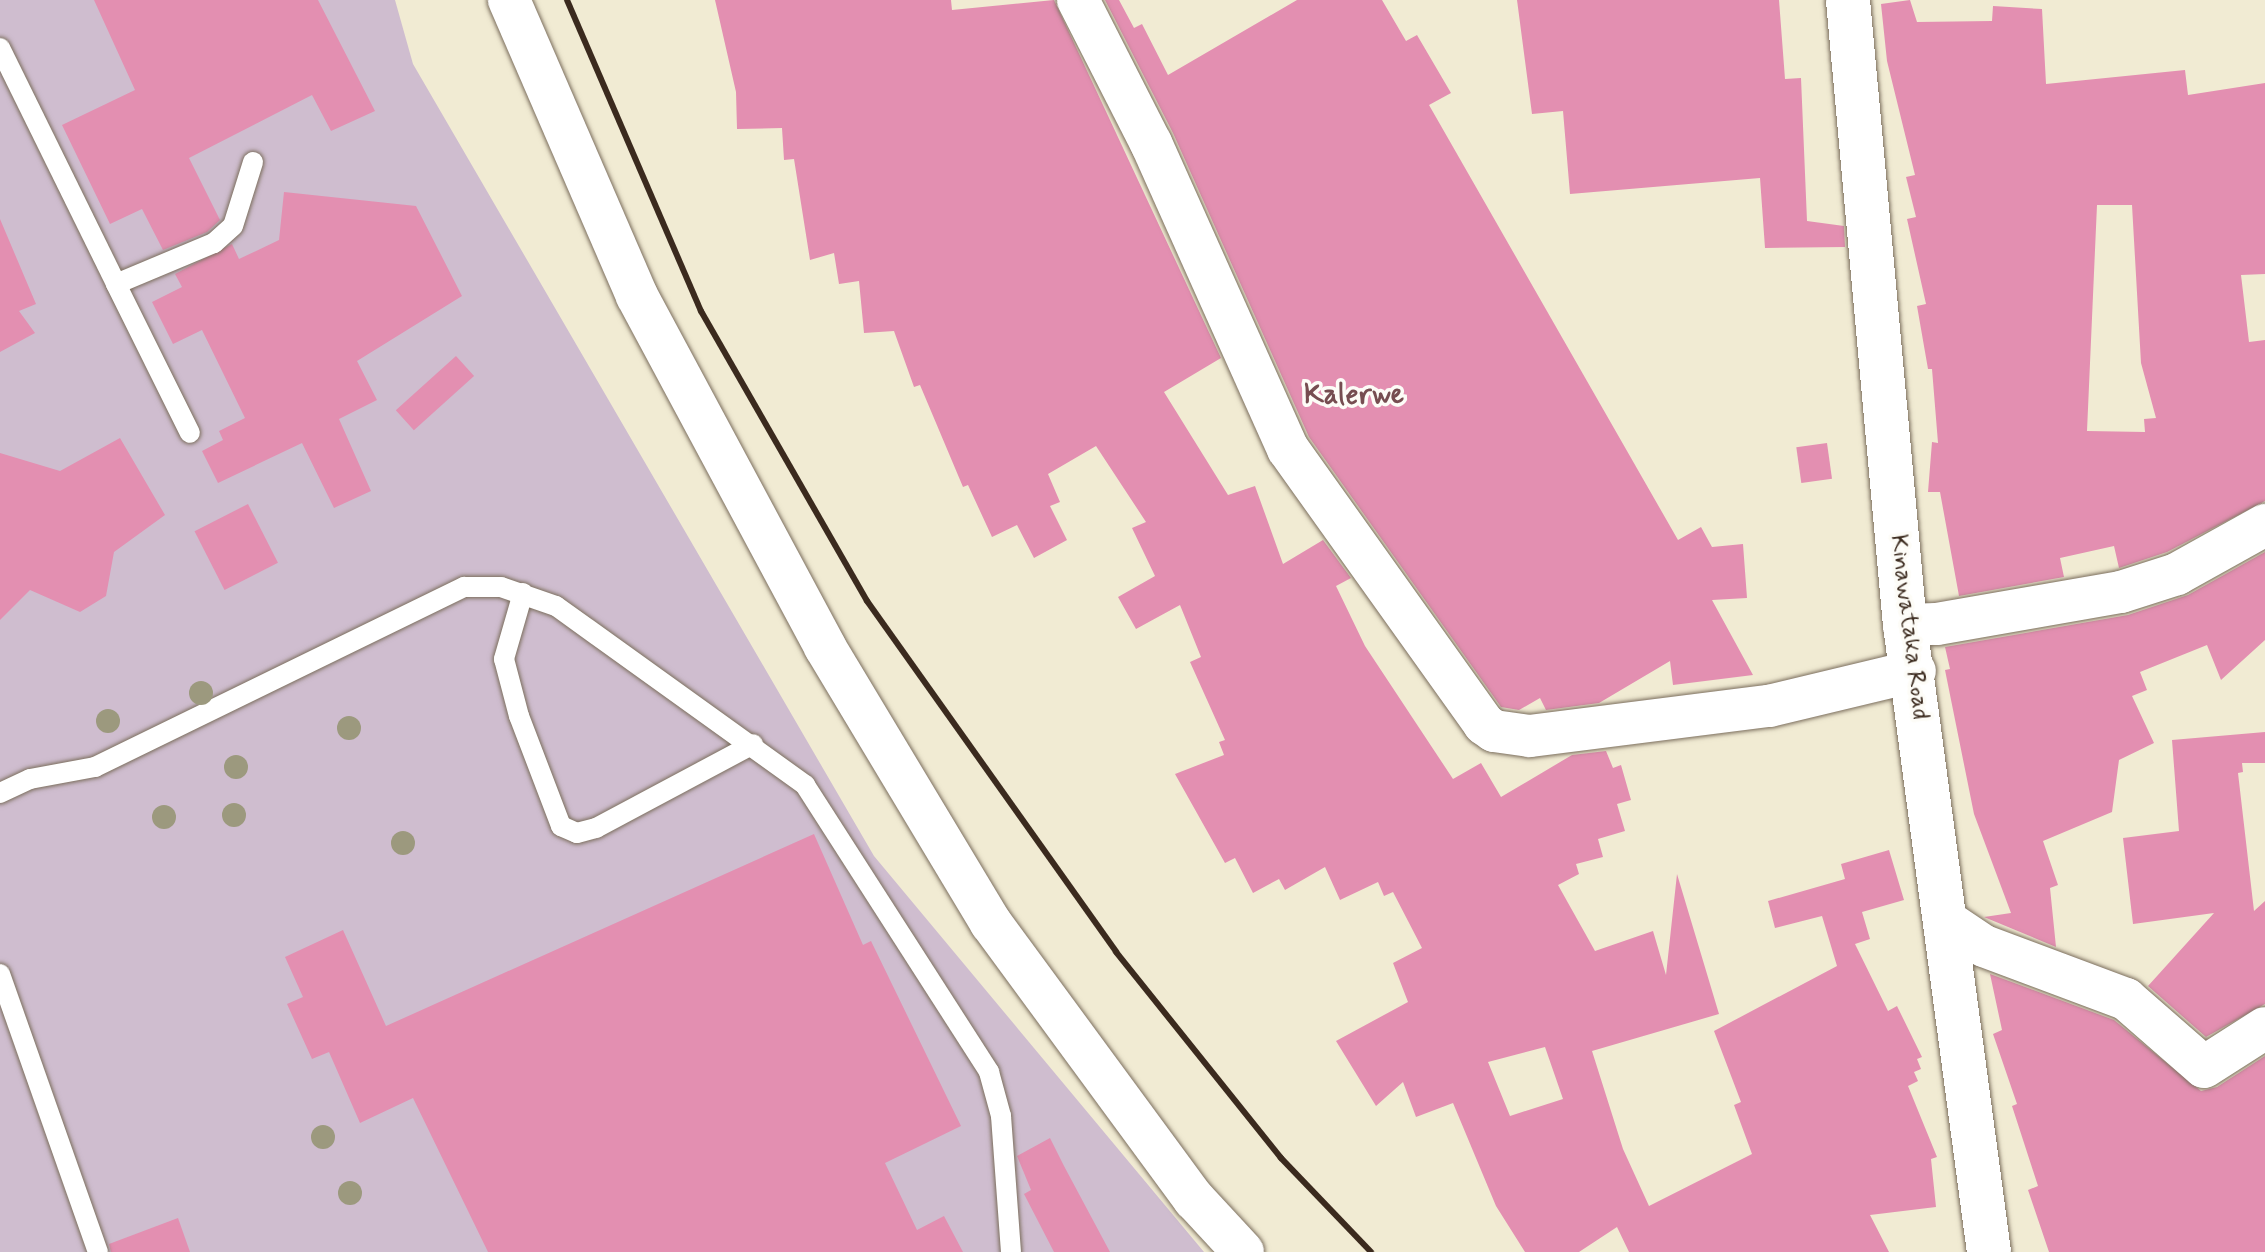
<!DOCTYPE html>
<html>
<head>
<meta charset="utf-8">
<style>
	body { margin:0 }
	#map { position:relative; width:2265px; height:1252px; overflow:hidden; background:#f1ebd3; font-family:Mynerve,sans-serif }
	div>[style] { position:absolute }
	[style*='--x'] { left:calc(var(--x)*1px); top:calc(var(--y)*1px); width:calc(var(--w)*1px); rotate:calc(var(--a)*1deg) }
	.industrial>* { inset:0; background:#cfbdcf }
	.building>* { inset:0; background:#e38fb1; transform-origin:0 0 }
	.roads { filter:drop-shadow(0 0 2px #7b6e5d) drop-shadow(0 0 2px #7b6e5d) }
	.service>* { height:20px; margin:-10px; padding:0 10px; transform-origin:10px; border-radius:10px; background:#fff }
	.minor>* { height:42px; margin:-21px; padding:0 21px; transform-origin:21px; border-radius:21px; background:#fff }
	.tertiary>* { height:44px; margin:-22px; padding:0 22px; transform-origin:22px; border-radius:22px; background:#fff }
	.rail>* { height:6px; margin:-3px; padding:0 3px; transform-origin:3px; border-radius:3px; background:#3b2a1e }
	.trees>* { width:24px; height:24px; margin:-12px; border-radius:50%; background:#9c997e }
	span { translate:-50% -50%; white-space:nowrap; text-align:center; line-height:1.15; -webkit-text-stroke:7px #fdfcf7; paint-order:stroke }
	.street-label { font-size:24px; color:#3b2a1e }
	.quarter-label { font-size:28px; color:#764d51; font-weight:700 }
</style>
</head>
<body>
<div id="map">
	<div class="industrial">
		<div style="clip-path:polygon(0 0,395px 0,413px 64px,874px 856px,1204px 1252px,0 1252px)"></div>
	</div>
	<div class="building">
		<div style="clip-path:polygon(94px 0,318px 0,375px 111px,331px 131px,312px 95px,189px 158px,220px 220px,207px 232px,163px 250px,142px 209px,110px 224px,62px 125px,135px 90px)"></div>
		<div style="clip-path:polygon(evenodd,715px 0,951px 0,952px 10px,1054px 0,1221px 358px,1164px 392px,1228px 495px,1255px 486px,1283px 564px,1323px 540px,1351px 578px,1336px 586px,1365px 646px,1453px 779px,1481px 763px,1501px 797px,1572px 755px,1606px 751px,1613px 768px,1621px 765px,1631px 800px,1617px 804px,1625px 831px,1598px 839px,1603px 857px,1576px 864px,1579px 874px,1558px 885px,1595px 951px,1653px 931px,1666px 975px,1677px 874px,1719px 1014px,1592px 1051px,1623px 1149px,1649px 1206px,1752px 1154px,1734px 1105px,1741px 1102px,1714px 1031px,1837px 966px,1822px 916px,1775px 928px,1768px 901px,1845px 879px,1841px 864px,1889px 850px,1904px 900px,1862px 912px,1870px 939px,1855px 944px,1888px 1011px,1897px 1006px,1922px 1057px,1917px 1059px,1921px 1069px,1914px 1072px,1918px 1081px,1908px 1086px,1937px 1157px,1931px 1159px,1936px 1207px,1870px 1215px,1889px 1252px,1629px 1252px,1617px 1227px,1579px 1252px,1525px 1252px,1496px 1206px,1453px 1103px,1416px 1117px,1403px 1082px,1376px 1106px,1336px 1041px,1408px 1002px,1393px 963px,1422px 948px,1393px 892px,1384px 896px,1378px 882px,1340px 900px,1325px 867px,1285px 890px,1279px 879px,1253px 893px,1235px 858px,1225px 863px,1175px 774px,1224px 755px,1219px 742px,1225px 740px,1190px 662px,1201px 657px,1180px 605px,1136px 629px,1118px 597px,1155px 576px,1132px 528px,1146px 522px,1096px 446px,1048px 474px,1060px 502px,1050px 506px,1067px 540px,1034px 558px,1017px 525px,992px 537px,968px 485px,963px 487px,920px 385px,914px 387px,894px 331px,864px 333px,859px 281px,839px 284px,834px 253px,810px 260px,794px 159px,784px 160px,782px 128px,737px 129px,736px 92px,715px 0,1545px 1047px,1563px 1099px,1510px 1116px,1488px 1062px,1545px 1047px)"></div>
		<div style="clip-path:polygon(1105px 0,1119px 0,1134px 28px,1142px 24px,1168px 75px,1297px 0,1382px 0,1406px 41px,1417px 35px,1451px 93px,1429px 105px,1678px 540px,1701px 527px,1712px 547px,1743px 544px,1747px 598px,1712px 600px,1753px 675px,1673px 685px,1670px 661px,1599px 703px,1546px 710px,1540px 698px,1519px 710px,1501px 707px,1309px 437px,1173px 133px)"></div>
		<div style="clip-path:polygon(1517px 0,1779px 0,1785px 79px,1801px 78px,1807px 221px,1844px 226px,1845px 247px,1765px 248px,1760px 178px,1570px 194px,1563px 111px,1532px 114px)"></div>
		<div style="clip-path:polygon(evenodd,1910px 0,1917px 22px,1992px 21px,1993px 6px,2042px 9px,2046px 84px,2185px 70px,2188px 95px,2265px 83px,2265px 274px,2241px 275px,2249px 342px,2265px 340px,2265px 501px,2167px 552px,2119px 568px,2114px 546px,2060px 558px,2064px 577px,1959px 596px,1940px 492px,1928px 492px,1932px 442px,1938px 443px,1932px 369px,1928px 369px,1917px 306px,1926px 304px,1907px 219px,1916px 217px,1906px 177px,1915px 175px,1887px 61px,1881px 4px,1910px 0,2097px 205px,2132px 205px,2141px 363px,2156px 418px,2144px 419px,2145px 432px,2087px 431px,2097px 205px)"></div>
		<div style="clip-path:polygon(284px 192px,416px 206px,462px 296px,357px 361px,377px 400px,339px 419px,371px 491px,334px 508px,302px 443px,218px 483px,202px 451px,223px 440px,219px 431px,245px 418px,202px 330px,173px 344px,152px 302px,182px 287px,175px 274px,232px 244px,239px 259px,279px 240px)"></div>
		<div style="clip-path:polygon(0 219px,36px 304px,19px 311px,35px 333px,0 352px)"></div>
		<div style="left:456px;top:356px;width:27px;height:81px;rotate:48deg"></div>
		<div style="clip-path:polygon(120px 438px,165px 515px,114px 552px,106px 596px,80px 612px,30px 590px,0 620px,0 453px,60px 471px)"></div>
		<div style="left:1827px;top:443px;width:36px;height:31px;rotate:82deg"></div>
		<div style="left:248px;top:504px;width:66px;height:60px;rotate:63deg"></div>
		<div style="clip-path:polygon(2265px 552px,2265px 640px,2221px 680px,2207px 645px,2140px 672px,2147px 690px,2132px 696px,2154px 743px,2119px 760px,2112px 812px,2043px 841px,2058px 885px,2050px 888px,2056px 947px,1984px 917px,2011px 913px,1974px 814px,1945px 670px,1950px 669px,1945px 647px,2128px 615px,2188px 595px)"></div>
		<div style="clip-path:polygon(2265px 732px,2265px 763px,2242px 763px,2243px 772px,2238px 773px,2254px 911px,2265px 901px,2265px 1004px,2206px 1037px,2148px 986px,2214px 913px,2133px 924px,2123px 838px,2179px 831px,2172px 740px)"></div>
		<div style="clip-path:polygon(814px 834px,863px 945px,871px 941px,961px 1126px,885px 1163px,917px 1230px,944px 1216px,963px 1252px,488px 1252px,413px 1098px,360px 1123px,329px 1052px,312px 1059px,287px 1004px,303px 997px,285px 957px,343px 930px,386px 1026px)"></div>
		<div style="clip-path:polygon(1990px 974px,2114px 1020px,2201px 1091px,2217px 1087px,2265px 1056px,2265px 1252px,2049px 1252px,2028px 1190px,2038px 1186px,2012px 1106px,2017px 1104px,1993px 1034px,2002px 1030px)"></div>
		<div style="clip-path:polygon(1050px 1138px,1064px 1166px,1110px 1252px,1054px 1252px,1024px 1194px,1031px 1190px,1017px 1156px)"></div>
		<div style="clip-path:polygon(178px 1218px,190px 1252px,111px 1252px,109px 1244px)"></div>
	</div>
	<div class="roads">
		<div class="service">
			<div style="--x:0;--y:48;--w:263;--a:63.8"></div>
			<div style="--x:116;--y:284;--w:106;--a:-22.7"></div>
			<div style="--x:214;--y:243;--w:25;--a:-42"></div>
			<div style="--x:233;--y:226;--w:67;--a:-72.6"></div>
			<div style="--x:116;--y:284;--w:166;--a:63.6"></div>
			<div style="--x:523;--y:593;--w:69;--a:106.1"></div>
			<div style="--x:504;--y:659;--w:59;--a:75.3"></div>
			<div style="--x:519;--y:716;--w:118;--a:69.1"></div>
			<div style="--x:561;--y:826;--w:17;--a:24"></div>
			<div style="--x:577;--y:833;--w:20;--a:-15"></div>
			<div style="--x:596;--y:828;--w:178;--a:-28.1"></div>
			<div style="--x:0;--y:793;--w:33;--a:-25"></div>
			<div style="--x:30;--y:779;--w:66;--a:-10.5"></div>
			<div style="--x:95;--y:767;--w:411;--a:-26"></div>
			<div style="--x:464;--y:587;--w:37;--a:0"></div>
			<div style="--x:501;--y:587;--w:58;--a:19.1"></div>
			<div style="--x:556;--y:606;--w:307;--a:35.7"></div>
			<div style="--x:805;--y:785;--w:341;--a:57.3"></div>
			<div style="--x:989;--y:1072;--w:46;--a:74.7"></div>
			<div style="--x:1001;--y:1116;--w:136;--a:85.8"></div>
			<div style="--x:0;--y:974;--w:295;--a:70.6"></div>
		</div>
		<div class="minor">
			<div style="--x:509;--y:0;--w:322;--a:66.6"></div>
			<div style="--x:637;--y:296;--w:398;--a:61.8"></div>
			<div style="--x:825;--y:647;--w:322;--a:59"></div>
			<div style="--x:991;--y:923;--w:343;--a:53.7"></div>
			<div style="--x:1194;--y:1199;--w:72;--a:47.2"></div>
			<div style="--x:1078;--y:0;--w:161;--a:63"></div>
			<div style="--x:1151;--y:143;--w:335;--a:65.9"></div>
			<div style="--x:1288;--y:449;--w:338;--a:54.5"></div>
			<div style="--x:1484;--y:724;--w:12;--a:35"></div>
			<div style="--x:1494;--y:731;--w:36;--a:8"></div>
			<div style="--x:1530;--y:736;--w:241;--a:-7.2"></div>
			<div style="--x:1769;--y:706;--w:150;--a:-13.5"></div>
			<div style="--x:1905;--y:625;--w:32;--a:-2"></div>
			<div style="--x:1937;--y:624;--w:187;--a:-9.9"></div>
			<div style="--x:2121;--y:592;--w:59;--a:-17.8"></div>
			<div style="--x:2177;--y:574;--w:101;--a:-29.1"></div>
			<div style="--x:1948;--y:922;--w:43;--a:33.7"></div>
			<div style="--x:1984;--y:946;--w:152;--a:20.5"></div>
			<div style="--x:2126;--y:999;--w:103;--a:41.1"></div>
			<div style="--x:2204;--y:1067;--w:72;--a:-32.6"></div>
		</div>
		<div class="tertiary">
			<div style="--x:1848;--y:0;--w:628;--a:84.79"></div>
			<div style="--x:1905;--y:625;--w:633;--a:82.37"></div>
		</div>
	</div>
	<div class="rail">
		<div style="--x:567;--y:0;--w:339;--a:66.7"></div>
		<div style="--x:701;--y:311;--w:334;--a:60.2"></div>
		<div style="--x:867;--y:601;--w:430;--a:54.6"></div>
		<div style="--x:1116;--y:952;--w:264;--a:51.3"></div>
		<div style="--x:1281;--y:1158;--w:130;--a:46.2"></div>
	</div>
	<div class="trees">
		<div style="left:201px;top:693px"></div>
		<div style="left:108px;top:721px"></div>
		<div style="left:349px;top:728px"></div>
		<div style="left:236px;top:767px"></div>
		<div style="left:234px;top:815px"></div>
		<div style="left:164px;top:817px"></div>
		<div style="left:403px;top:843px"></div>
		<div style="left:323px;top:1137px"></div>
		<div style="left:350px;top:1193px"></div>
	</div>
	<div class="street-label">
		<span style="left:1909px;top:627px;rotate:83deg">Kinawataka Road</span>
	</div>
	<div class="quarter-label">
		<span style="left:1354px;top:396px">Kalerwe</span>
	</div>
</div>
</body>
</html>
